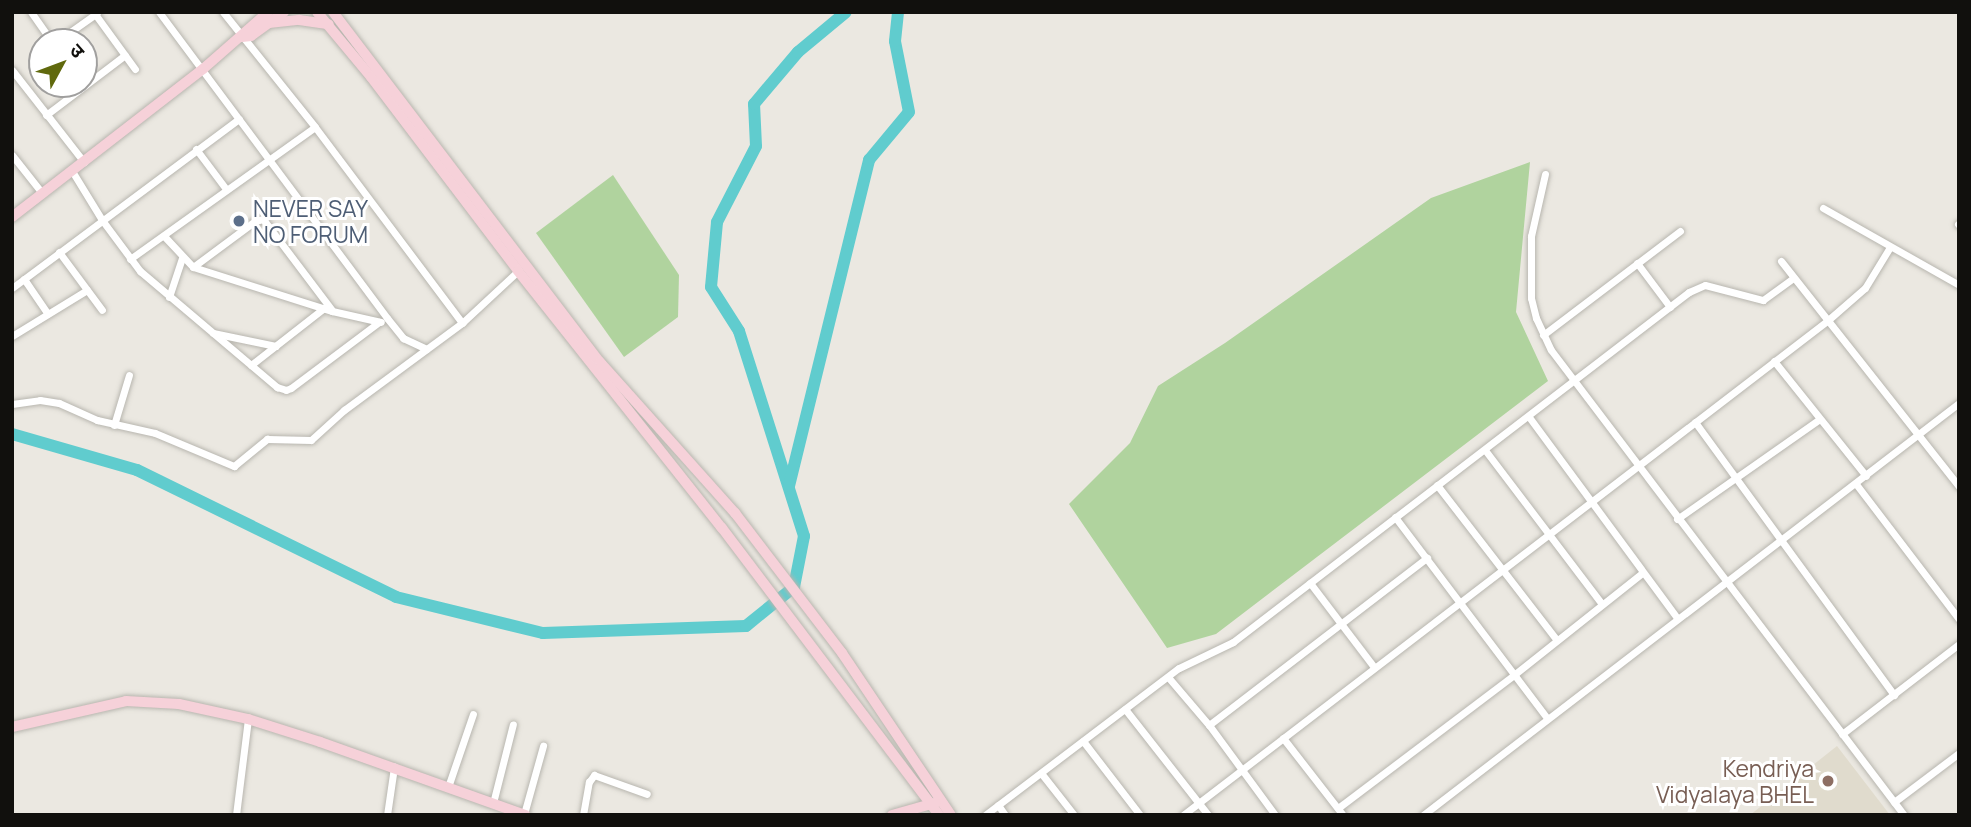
<!DOCTYPE html>
<html>
<head>
<meta charset="utf-8">
<style>
	body { margin:0 }
	#map { position:relative; width:1971px; height:827px; overflow:hidden; background:#ebe8e1; font-family:Manrope,"Noto Sans Devanagari",sans-serif }
	div>[style] { position:absolute }
	[style*='--x'] { left:calc(var(--x)*1px); top:calc(var(--y)*1px); width:calc(var(--w)*1px); rotate:calc(var(--a)*1deg) }
	.built>* { inset:0; background:#e0dbcd }
	.green>* { inset:0; background:#b0d39e }
	.river>* { height:12px; margin:-6px; padding:0 6px; transform-origin:6px; border-radius:6px; background:#60ccce }
	.roads { filter:drop-shadow(0 0 2px #b8b6af) drop-shadow(0 0 2px #b8b6af) }
	.street>* { height:7px; margin:-3.5px; padding:0 3.5px; transform-origin:3.5px; border-radius:3.5px; background:#fff }
	.secondary>* { height:10px; margin:-5px; padding:0 5px; transform-origin:5px; border-radius:5px; background:#f6d1d9 }
	.dots>* { width:19px; height:19px; translate:-50% -50%; box-sizing:border-box; border:4px solid #fff; border-radius:50% }
	span { translate:-50% -50%; white-space:nowrap; text-align:center; line-height:1.15; -webkit-text-stroke:6px #fff; paint-order:stroke }
	.service-label { font-size:23px; color:#4e5e75 }
	.left { translate:0 -50%; text-align:left }
	.education-label { font-size:23px; color:#785e54 }
	.right { translate:-100% -50%; text-align:right }
	.frame { position:absolute; inset:0; border:14px solid #11100d; pointer-events:none }
	.north { position:absolute; left:28px; top:28px; width:70px; height:70px; box-sizing:border-box; background:#fff; border:2px solid #a09f9e; border-radius:50%; rotate:49deg; font-size:19px; font-weight:700; line-height:28px; text-align:center; color:#11100d }
	.north::after { content:''; display:block; margin:auto; width:24px; height:32px; background:#60690d; clip-path:polygon(50% 0,100% 100%,50% 72%,0 100%) }
</style>
</head>
<body>
<div id="map">
	<div class="built">
		<div style="clip-path:polygon(1837px 746px,1890px 815px,1750px 815px)"></div>
	</div>
	<div class="green">
		<div style="clip-path:polygon(1530px 162px,1516px 312px,1548px 381px,1216px 634px,1167px 648px,1069px 504px,1130px 443px,1158px 386px,1225px 343px,1431px 198px)"></div>
		<div style="clip-path:polygon(613px 175px,679px 275px,678px 317px,624px 357px,536px 233px)"></div>
	</div>
	<div class="river">
		<div style="--x:12;--y:434;--w:130;--a:16.1"></div>
		<div style="--x:137;--y:470;--w:288;--a:26.1"></div>
		<div style="--x:396;--y:597;--w:151;--a:13.8"></div>
		<div style="--x:543;--y:633;--w:203;--a:-2"></div>
		<div style="--x:746;--y:626;--w:62;--a:-39.1"></div>
		<div style="--x:794;--y:587;--w:52;--a:-78.9"></div>
		<div style="--x:804;--y:536;--w:215;--a:-107.6"></div>
		<div style="--x:739;--y:331;--w:52;--a:-122.5"></div>
		<div style="--x:711;--y:287;--w:65;--a:-84.7"></div>
		<div style="--x:717;--y:222;--w:85;--a:-62.8"></div>
		<div style="--x:756;--y:146;--w:42;--a:-92.7"></div>
		<div style="--x:754;--y:104;--w:68;--a:-49.8"></div>
		<div style="--x:798;--y:52;--w:62;--a:-39.8"></div>
		<div style="--x:789;--y:486;--w:336;--a:-76.2"></div>
		<div style="--x:869;--y:160;--w:62;--a:-50.2"></div>
		<div style="--x:909;--y:112;--w:72;--a:-101.2"></div>
		<div style="--x:895;--y:41;--w:29;--a:-84"></div>
	</div>
	<div class="roads">
		<div class="street">
			<div style="--x:31;--y:12;--w:37;--a:55"></div>
			<div style="--x:159;--y:12;--w:382;--a:53.3"></div>
			<div style="--x:387;--y:318;--w:26;--a:51"></div>
			<div style="--x:403;--y:338;--w:26;--a:25"></div>
			<div style="--x:223;--y:12;--w:147;--a:51.3"></div>
			<div style="--x:315;--y:127;--w:245;--a:53.1"></div>
			<div style="--x:95;--y:14;--w:68;--a:54"></div>
			<div style="--x:56;--y:42;--w:50;--a:-35.3"></div>
			<div style="--x:12;--y:70;--w:117;--a:52"></div>
			<div style="--x:46;--y:115;--w:99;--a:-37.2"></div>
			<div style="--x:196;--y:149;--w:50;--a:53.1"></div>
			<div style="--x:12;--y:155;--w:48;--a:51.7"></div>
			<div style="--x:72;--y:171;--w:57;--a:58.5"></div>
			<div style="--x:102;--y:220;--w:64;--a:53.3"></div>
			<div style="--x:140;--y:271;--w:180;--a:40.3"></div>
			<div style="--x:277;--y:387;--w:9;--a:18"></div>
			<div style="--x:286;--y:390;--w:5;--a:-22"></div>
			<div style="--x:291;--y:388;--w:110;--a:-36.9"></div>
			<div style="--x:1545;--y:174;--w:64;--a:102.7"></div>
			<div style="--x:1531;--y:236;--w:62;--a:90"></div>
			<div style="--x:1531;--y:298;--w:21;--a:76"></div>
			<div style="--x:1536;--y:318;--w:35;--a:65"></div>
			<div style="--x:1551;--y:350;--w:584;--a:52.8"></div>
			<div style="--x:1823;--y:208;--w:156;--a:29.5"></div>
			<div style="--x:1958;--y:224;--w:1;--a:45"></div>
			<div style="--x:164;--y:236;--w:42;--a:46.9"></div>
			<div style="--x:193;--y:267;--w:146;--a:17.6"></div>
			<div style="--x:332;--y:311;--w:50;--a:12.7"></div>
			<div style="--x:59;--y:252;--w:72;--a:53.4"></div>
			<div style="--x:130;--y:259;--w:227;--a:-35.5"></div>
			<div style="--x:1781;--y:261;--w:287;--a:51.7"></div>
			<div style="--x:1637;--y:263;--w:55;--a:53.1"></div>
			<div style="--x:193;--y:267;--w:77;--a:-36.6"></div>
			<div style="--x:255;--y:221;--w:8;--a:-14"></div>
			<div style="--x:263;--y:219;--w:113;--a:52.9"></div>
			<div style="--x:24;--y:279;--w:42;--a:55.6"></div>
			<div style="--x:12;--y:288;--w:283;--a:-36.7"></div>
			<div style="--x:169;--y:297;--w:41;--a:-71.6"></div>
			<div style="--x:213;--y:333;--w:64;--a:11.7"></div>
			<div style="--x:1543;--y:335;--w:172;--a:-37.2"></div>
			<div style="--x:12;--y:336;--w:88;--a:-31.5"></div>
			<div style="--x:1774;--y:361;--w:147;--a:51.3"></div>
			<div style="--x:251;--y:365;--w:93;--a:-38"></div>
			<div style="--x:12;--y:404;--w:28;--a:-8"></div>
			<div style="--x:40;--y:400;--w:19;--a:9"></div>
			<div style="--x:59;--y:403;--w:42;--a:24.1"></div>
			<div style="--x:97;--y:420;--w:59;--a:12.6"></div>
			<div style="--x:155;--y:433;--w:86;--a:22.7"></div>
			<div style="--x:234;--y:466;--w:43;--a:-39.3"></div>
			<div style="--x:267;--y:439;--w:44;--a:1.3"></div>
			<div style="--x:311;--y:440;--w:45;--a:-42.3"></div>
			<div style="--x:344;--y:410;--w:147;--a:-36.4"></div>
			<div style="--x:462;--y:323;--w:76;--a:-42.9"></div>
			<div style="--x:1529;--y:417;--w:250;--a:53.6"></div>
			<div style="--x:1695;--y:422;--w:338;--a:53.9"></div>
			<div style="--x:114;--y:425;--w:52;--a:-73.3"></div>
			<div style="--x:1485;--y:450;--w:192;--a:52.8"></div>
			<div style="--x:1856;--y:484;--w:170;--a:52.7"></div>
			<div style="--x:1437;--y:485;--w:196;--a:52.3"></div>
			<div style="--x:1395;--y:517;--w:252;--a:52.9"></div>
			<div style="--x:1677;--y:519;--w:174;--a:-35"></div>
			<div style="--x:1310;--y:583;--w:106;--a:52.7"></div>
			<div style="--x:1168;--y:677;--w:63;--a:49.5"></div>
			<div style="--x:1209;--y:725;--w:112;--a:53.7"></div>
			<div style="--x:1125;--y:709;--w:135;--a:51.9"></div>
			<div style="--x:1209;--y:725;--w:275;--a:-37.5"></div>
			<div style="--x:1842;--y:734;--w:148;--a:-37.6"></div>
			<div style="--x:1283;--y:738;--w:98;--a:52.1"></div>
			<div style="--x:1083;--y:741;--w:93;--a:52.4"></div>
			<div style="--x:1041;--y:773;--w:53;--a:51.8"></div>
			<div style="--x:448;--y:787;--w:77;--a:-71.1"></div>
			<div style="--x:1894;--y:802;--w:81;--a:-37"></div>
			<div style="--x:493;--y:803;--w:81;--a:-75.8"></div>
			<div style="--x:998;--y:805;--w:12;--a:55"></div>
			<div style="--x:1338;--y:808;--w:222;--a:-37.1"></div>
			<div style="--x:1515;--y:674;--w:162;--a:-38.5"></div>
			<div style="--x:524;--y:814;--w:71;--a:-74.4"></div>
			<div style="--x:236;--y:815;--w:97;--a:-82.9"></div>
			<div style="--x:387;--y:815;--w:49;--a:-81.7"></div>
			<div style="--x:583;--y:815;--w:34;--a:-80"></div>
			<div style="--x:589;--y:782;--w:9;--a:-54"></div>
			<div style="--x:594;--y:775;--w:56;--a:19.7"></div>
			<div style="--x:985;--y:815;--w:243;--a:-37.2"></div>
			<div style="--x:1179;--y:668;--w:60;--a:-25.7"></div>
			<div style="--x:1233;--y:642;--w:575;--a:-37.51"></div>
			<div style="--x:1689;--y:292;--w:17;--a:-24"></div>
			<div style="--x:1705;--y:285;--w:60;--a:14.5"></div>
			<div style="--x:1763;--y:300;--w:37;--a:-36"></div>
			<div style="--x:1183;--y:815;--w:812;--a:-37.49"></div>
			<div style="--x:1827;--y:321;--w:50;--a:-41"></div>
			<div style="--x:1865;--y:288;--w:48;--a:-58.6"></div>
			<div style="--x:1423;--y:815;--w:676;--a:-37.55"></div>
		</div>
		<div class="secondary">
			<div style="--x:317;--y:12;--w:85;--a:50.3"></div>
			<div style="--x:371;--y:77;--w:243;--a:52.8"></div>
			<div style="--x:518;--y:271;--w:328;--a:51.6"></div>
			<div style="--x:722;--y:528;--w:360;--a:52.9"></div>
			<div style="--x:333;--y:12;--w:440;--a:52.7"></div>
			<div style="--x:600;--y:362;--w:203;--a:48.2"></div>
			<div style="--x:735;--y:513;--w:176;--a:52.6"></div>
			<div style="--x:842;--y:653;--w:195;--a:56.1"></div>
			<div style="--x:269;--y:23;--w:30;--a:-6"></div>
			<div style="--x:299;--y:20;--w:30;--a:8"></div>
			<div style="--x:242;--y:37;--w:9;--a:-6"></div>
			<div style="--x:251;--y:36;--w:41;--a:-36"></div>
			<div style="--x:12;--y:217;--w:242;--a:-37.8"></div>
			<div style="--x:203;--y:69;--w:86;--a:-41.2"></div>
			<div style="--x:12;--y:727;--w:117;--a:-12.8"></div>
			<div style="--x:126;--y:701;--w:53;--a:3.2"></div>
			<div style="--x:179;--y:704;--w:71;--a:12.3"></div>
			<div style="--x:248;--y:719;--w:76;--a:17.7"></div>
			<div style="--x:320;--y:742;--w:218;--a:19.6"></div>
			<div style="--x:892;--y:815;--w:45;--a:-15.6"></div>
		</div>
	</div>
	<div class="dots">
		<div style="left:239px;top:221px;background:#5c6f8a"></div>
		<div style="left:1828px;top:781px;background:#8d6e63"></div>
	</div>
	<div class="service-label">
		<span class="left" style="left:253px;top:221px">NEVER SAY<br>NO FORUM</span>
	</div>
	<div class="education-label">
		<span class="right" style="left:1814px;top:781px">Kendriya<br>Vidyalaya BHEL</span>
	</div>
	<div class="frame"></div>
	<div class="north">उ</div>
</div>
</body>
</html>
